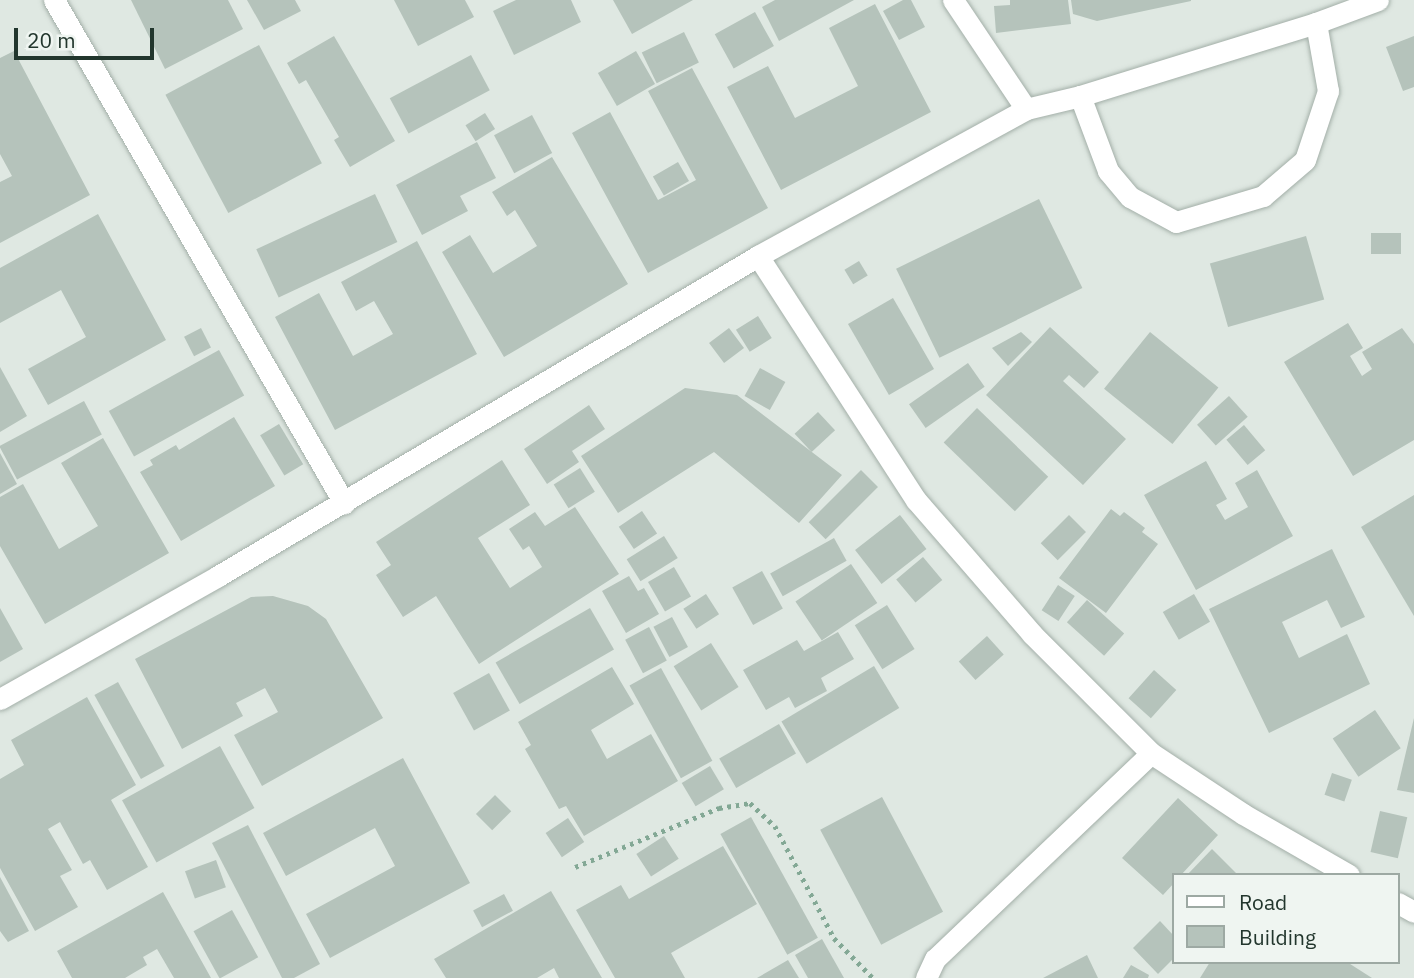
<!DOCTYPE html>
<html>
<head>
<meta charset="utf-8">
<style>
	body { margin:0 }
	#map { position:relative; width:1414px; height:978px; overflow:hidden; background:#dfe8e2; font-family:"IBM Plex Sans",sans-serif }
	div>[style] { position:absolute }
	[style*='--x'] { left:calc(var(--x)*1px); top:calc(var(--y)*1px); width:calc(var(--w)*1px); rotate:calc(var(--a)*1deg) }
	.building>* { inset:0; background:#b5c3bb; transform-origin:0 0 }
	.path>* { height:4.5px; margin-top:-2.25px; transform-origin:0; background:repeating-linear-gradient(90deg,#83a895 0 3.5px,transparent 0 8.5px) }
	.roads { filter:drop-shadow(0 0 2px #a3afa8) drop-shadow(0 0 2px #a3afa8) }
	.minor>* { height:21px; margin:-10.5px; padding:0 10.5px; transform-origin:10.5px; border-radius:10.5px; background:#fff }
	span { translate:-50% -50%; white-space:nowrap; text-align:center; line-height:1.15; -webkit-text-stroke:5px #eff5f1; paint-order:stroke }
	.legend { position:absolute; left:1172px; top:873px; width:228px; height:91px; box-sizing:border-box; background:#eff5f1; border:2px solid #9da9a3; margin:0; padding:9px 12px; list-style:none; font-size:21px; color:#22362d }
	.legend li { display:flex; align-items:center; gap:14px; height:35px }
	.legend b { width:35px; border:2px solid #9da9a3 }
	.scale { position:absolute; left:14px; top:28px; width:140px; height:32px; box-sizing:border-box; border:4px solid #22362d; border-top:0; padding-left:9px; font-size:21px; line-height:24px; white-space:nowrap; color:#22362d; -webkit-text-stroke:5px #eff5f1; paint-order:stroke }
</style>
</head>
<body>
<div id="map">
	<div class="building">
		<div style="clip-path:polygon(131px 0,228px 0,243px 29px,165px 69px)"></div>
		<div style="clip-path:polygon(247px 0,295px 0,301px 11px,264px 30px)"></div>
		<div style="clip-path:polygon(394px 0,465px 0,474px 17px,418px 46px)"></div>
		<div style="clip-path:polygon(516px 0,571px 0,581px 22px,514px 55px,493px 11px)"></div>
		<div style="clip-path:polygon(613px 0,693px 0,632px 34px)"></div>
		<div style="clip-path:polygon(775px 0,854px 0,779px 41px,762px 7px)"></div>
		<div style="clip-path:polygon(903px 0,911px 0,925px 27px,899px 40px,883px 11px)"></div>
		<div style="clip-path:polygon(1010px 0,1068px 0,1071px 24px,996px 33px,994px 6px,1010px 5px)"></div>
		<div style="clip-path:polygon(1071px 0,1191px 0,1191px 1px,1097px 21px,1073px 14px)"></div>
		<div style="clip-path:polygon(875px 4px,931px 112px,781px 190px,727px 87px,768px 66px,795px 118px,858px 86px,829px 28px)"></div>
		<div style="left:755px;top:12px;width:39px;height:46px;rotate:61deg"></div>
		<div style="left:684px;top:32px;width:34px;height:47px;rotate:64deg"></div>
		<div style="clip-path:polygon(334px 36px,395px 141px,350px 167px,334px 140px,339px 137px,306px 80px,299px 84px,287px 63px)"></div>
		<div style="clip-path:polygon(1414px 36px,1414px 87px,1403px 91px,1386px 47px)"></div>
		<div style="left:259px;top:45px;width:134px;height:106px;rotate:62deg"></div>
		<div style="clip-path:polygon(14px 51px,90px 195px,0 243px,0 182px,12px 176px,0 154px,0 58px)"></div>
		<div style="left:636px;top:51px;width:38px;height:44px;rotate:60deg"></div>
		<div style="left:471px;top:55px;width:40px;height:92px;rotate:62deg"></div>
		<div style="clip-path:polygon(692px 68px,768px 208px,648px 273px,572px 133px,610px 112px,658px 200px,696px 180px,648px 91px)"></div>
		<div style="left:485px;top:113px;width:19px;height:23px;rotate:58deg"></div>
		<div style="left:532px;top:115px;width:43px;height:43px;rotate:62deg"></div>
		<div style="clip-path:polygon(477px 142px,496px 178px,460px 196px,468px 211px,422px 235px,396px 185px)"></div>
		<div style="clip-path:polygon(552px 157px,628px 284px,504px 357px,442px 252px,470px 235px,493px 273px,537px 246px,515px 210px,507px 216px,492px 192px)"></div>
		<div style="left:678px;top:162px;width:22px;height:29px;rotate:60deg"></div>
		<div style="left:375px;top:194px;width:53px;height:131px;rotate:65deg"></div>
		<div style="left:1039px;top:199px;width:99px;height:159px;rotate:64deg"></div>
		<div style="clip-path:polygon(98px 214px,166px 340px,48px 405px,28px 369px,86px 337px,61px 290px,0 323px,0 268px)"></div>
		<div style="left:1371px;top:233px;width:30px;height:21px"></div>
		<div style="left:1306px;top:236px;width:66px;height:100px;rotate:74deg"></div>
		<div style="clip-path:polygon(417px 241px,477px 354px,335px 430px,275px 317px,319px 293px,353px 356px,393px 334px,374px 301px,356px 311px,341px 282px)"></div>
		<div style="left:859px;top:261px;width:17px;height:17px;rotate:59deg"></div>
		<div style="left:893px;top:298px;width:82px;height:52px;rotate:60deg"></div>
		<div style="left:758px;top:316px;width:26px;height:26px;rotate:58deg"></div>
		<div style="clip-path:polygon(1348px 323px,1363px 348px,1350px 356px,1362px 376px,1372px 369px,1362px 352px,1402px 328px,1414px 344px,1414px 440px,1353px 476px,1284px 362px)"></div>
		<div style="clip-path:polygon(1050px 327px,1099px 372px,1084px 388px,1069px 375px,1063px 381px,1126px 439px,1083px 485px,986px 395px)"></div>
		<div style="left:201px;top:328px;width:22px;height:19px;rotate:63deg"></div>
		<div style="left:729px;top:328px;width:25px;height:25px;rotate:53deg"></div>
		<div style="clip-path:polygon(1021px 332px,1032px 342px,1008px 366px,992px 348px)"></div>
		<div style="left:1150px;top:332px;width:88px;height:73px;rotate:39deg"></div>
		<div style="left:219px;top:350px;width:52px;height:126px;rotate:61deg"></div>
		<div style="left:968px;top:363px;width:29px;height:72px;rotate:55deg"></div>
		<div style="clip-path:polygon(0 367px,27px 416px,0 432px)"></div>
		<div style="left:760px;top:368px;width:29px;height:32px;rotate:29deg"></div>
		<div style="clip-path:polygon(685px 388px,737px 395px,842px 475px,799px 523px,714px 452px,618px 513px,581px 456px)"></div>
		<div style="left:1229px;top:396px;width:28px;height:43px;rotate:48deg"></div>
		<div style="left:84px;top:401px;width:38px;height:96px;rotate:62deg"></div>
		<div style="clip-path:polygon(589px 405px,605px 429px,572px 451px,579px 462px,547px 484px,524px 449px)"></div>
		<div style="left:977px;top:408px;width:99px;height:48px;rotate:44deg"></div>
		<div style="left:818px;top:412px;width:25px;height:32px;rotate:47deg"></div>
		<div style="clip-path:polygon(234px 417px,275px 486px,181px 541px,140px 472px,153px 465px,150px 460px,176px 445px,179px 450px)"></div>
		<div style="left:279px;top:424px;width:47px;height:22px;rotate:59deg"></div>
		<div style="left:1244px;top:425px;width:33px;height:23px;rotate:50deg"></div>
		<div style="clip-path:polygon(103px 438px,169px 553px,45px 624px,0 546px,0 497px,23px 484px,59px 549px,98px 526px,61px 463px)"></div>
		<div style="clip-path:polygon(0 453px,17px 484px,0 494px)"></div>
		<div style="clip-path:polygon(502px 460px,530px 505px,478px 538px,510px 588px,542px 567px,529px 546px,523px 550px,509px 529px,535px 512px,545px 526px,575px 507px,619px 574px,479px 664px,436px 596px,403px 617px,376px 575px,391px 565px,376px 542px)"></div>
		<div style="clip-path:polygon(1206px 461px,1227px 499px,1216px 505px,1225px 520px,1248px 507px,1235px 483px,1257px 470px,1293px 536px,1196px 590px,1144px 495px)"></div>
		<div style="left:580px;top:468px;width:28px;height:31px;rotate:58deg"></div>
		<div style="left:861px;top:470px;width:24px;height:74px;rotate:45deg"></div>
		<div style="clip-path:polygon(1414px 495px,1414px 616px,1361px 527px)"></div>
		<div style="clip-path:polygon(1111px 509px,1120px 516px,1124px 512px,1145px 528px,1142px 532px,1158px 544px,1106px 613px,1059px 578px)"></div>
		<div style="left:642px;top:511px;width:27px;height:28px;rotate:56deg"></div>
		<div style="left:900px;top:515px;width:43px;height:57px;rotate:52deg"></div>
		<div style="left:1069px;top:515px;width:24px;height:40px;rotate:45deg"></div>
		<div style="left:664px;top:536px;width:26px;height:44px;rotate:58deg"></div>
		<div style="left:834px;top:538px;width:26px;height:73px;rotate:61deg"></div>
		<div style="clip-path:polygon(1332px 549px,1365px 617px,1341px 628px,1327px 600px,1282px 622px,1299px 658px,1347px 634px,1370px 684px,1269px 733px,1209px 609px)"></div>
		<div style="left:923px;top:557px;width:30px;height:35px;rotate:50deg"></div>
		<div style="left:851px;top:564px;width:47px;height:67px;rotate:56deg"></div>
		<div style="left:674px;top:567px;width:34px;height:30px;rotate:60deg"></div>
		<div style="left:762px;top:571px;width:43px;height:34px;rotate:61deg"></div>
		<div style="clip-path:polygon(629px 576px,638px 591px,644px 588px,659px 614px,626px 633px,602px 591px)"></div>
		<div style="left:1058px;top:585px;width:20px;height:30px;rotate:33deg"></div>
		<div style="left:706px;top:594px;width:24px;height:27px;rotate:57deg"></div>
		<div style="left:1194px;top:594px;width:32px;height:36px;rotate:60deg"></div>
		<div style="clip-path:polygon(273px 596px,308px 606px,326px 619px,383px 718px,262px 786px,234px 735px,278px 712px,265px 688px,236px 703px,243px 716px,182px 749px,135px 659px,251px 597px)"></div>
		<div style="left:1087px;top:600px;width:50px;height:30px;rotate:42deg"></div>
		<div style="left:887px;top:605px;width:52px;height:38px;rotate:58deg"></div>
		<div style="clip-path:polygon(0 608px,23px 649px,0 662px)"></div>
		<div style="left:590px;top:608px;width:48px;height:109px;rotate:60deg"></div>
		<div style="left:672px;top:617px;width:34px;height:21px;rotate:62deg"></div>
		<div style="left:649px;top:627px;width:38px;height:27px;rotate:62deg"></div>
		<div style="clip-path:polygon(838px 632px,854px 659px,821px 678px,827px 691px,795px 708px,789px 697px,766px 710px,743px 670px,797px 640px,804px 651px)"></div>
		<div style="left:987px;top:636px;width:25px;height:38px;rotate:48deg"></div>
		<div style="left:711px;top:643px;width:52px;height:44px;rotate:58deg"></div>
		<div style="left:874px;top:666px;width:49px;height:108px;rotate:59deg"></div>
		<div style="clip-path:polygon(612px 667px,634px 704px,591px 730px,607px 759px,651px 734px,678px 781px,584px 836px,566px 806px,559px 809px,525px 749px,531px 745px,518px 722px)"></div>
		<div style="left:661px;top:668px;width:106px;height:36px;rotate:61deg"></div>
		<div style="left:1154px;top:670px;width:30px;height:38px;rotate:42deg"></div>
		<div style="left:489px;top:673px;width:43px;height:41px;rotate:61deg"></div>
		<div style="left:118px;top:682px;width:96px;height:27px;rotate:61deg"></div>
		<div style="clip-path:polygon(87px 697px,136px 785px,111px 800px,148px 867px,107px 890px,90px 860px,83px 864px,60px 822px,48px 829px,72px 870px,60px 876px,78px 907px,35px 931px,0 868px,0 779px,24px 765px,11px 740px)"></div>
		<div style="left:1375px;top:710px;width:46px;height:51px;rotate:56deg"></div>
		<div style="clip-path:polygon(1414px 718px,1414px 793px,1397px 790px)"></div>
		<div style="left:779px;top:724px;width:34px;height:69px;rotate:60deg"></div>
		<div style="left:220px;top:746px;width:71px;height:112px;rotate:61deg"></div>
		<div style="clip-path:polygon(403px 758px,470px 883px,330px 958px,306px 914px,395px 866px,375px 828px,286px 876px,263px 833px)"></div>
		<div style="left:710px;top:766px;width:27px;height:33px;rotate:59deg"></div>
		<div style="left:1332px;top:773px;width:21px;height:23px;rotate:19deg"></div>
		<div style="left:495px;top:795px;width:23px;height:27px;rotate:45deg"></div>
		<div style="left:882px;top:797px;width:130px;height:70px;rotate:62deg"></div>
		<div style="clip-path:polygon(1178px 798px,1218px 835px,1181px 875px,1174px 875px,1174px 883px,1163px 895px,1122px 858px)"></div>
		<div style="left:1380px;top:811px;width:28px;height:42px;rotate:13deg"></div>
		<div style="left:751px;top:817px;width:138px;height:35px;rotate:61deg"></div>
		<div style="left:568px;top:818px;width:29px;height:27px;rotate:56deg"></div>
		<div style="clip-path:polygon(248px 825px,320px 964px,294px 978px,282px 978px,212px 843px)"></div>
		<div style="left:664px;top:836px;width:27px;height:33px;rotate:57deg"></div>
		<div style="clip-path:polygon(723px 846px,757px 904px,671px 953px,685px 978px,615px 978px,576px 910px,621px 885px,629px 899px)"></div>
		<div style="clip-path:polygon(1212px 849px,1238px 875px,1187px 875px)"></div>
		<div style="left:216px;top:860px;width:29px;height:33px;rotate:70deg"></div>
		<div style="clip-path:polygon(0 877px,29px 931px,8px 942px,0 931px)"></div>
		<div style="clip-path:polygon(551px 891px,602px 978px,559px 978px,554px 968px,537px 978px,446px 978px,434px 959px)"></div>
		<div style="clip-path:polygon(163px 892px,211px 978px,174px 978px,157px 949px,143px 957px,147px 965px,125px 978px,72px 978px,57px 951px)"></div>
		<div style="left:504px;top:894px;width:19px;height:35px;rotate:62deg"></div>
		<div style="left:232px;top:910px;width:54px;height:44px;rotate:61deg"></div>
		<div style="clip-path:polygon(1160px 921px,1174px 936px,1174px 958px,1158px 974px,1133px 948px)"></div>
		<div style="clip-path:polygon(822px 939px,844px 978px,808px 978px,795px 955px)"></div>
		<div style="clip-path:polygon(1087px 955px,1098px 978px,1043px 978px)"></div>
		<div style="clip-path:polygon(788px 960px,799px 978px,757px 978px)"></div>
		<div style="clip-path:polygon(1210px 962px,1347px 962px,1372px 978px,1200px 978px)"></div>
		<div style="clip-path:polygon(1131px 965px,1149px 975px,1148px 978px,1123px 978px)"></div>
	</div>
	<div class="path">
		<div style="--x:575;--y:867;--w:156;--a:-22.3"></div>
		<div style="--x:719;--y:808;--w:31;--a:-9"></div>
		<div style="--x:750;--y:803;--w:34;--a:43"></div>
		<div style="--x:775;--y:826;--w:127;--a:62.2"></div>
		<div style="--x:834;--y:938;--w:56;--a:45.7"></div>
	</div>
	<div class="roads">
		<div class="minor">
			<div style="--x:54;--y:0;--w:581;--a:60.03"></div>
			<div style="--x:953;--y:0;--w:131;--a:56.2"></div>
			<div style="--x:1080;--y:96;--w:80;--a:69.5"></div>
			<div style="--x:1108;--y:171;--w:34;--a:50"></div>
			<div style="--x:1130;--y:197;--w:52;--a:28.5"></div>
			<div style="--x:1176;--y:222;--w:91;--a:-16.6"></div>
			<div style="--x:1263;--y:196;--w:55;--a:-40.6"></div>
			<div style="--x:1305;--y:160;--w:73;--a:-71.6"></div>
			<div style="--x:1328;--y:91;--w:69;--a:-100"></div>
			<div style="--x:758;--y:256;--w:291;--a:57.1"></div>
			<div style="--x:916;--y:500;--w:177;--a:49.1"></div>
			<div style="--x:1032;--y:634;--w:168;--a:45"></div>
			<div style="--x:1151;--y:753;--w:110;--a:33.5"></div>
			<div style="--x:1243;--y:814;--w:122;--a:29.9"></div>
			<div style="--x:0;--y:699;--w:250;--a:-29.4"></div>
			<div style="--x:218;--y:576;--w:628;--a:-30.65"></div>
			<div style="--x:758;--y:256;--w:306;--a:-28.7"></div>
			<div style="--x:1026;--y:109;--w:56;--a:-13.5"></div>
			<div style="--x:1080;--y:96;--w:247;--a:-17.2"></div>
			<div style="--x:1316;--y:23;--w:66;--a:-20.4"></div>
			<div style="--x:1398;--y:903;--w:18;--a:29"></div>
			<div style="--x:926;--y:978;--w:21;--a:-65"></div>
			<div style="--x:935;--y:959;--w:298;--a:-43.6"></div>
		</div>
	</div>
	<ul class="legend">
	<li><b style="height:9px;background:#fff"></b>Road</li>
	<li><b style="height:19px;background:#b5c3bb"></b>Building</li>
	</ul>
	<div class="scale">20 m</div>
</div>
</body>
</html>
